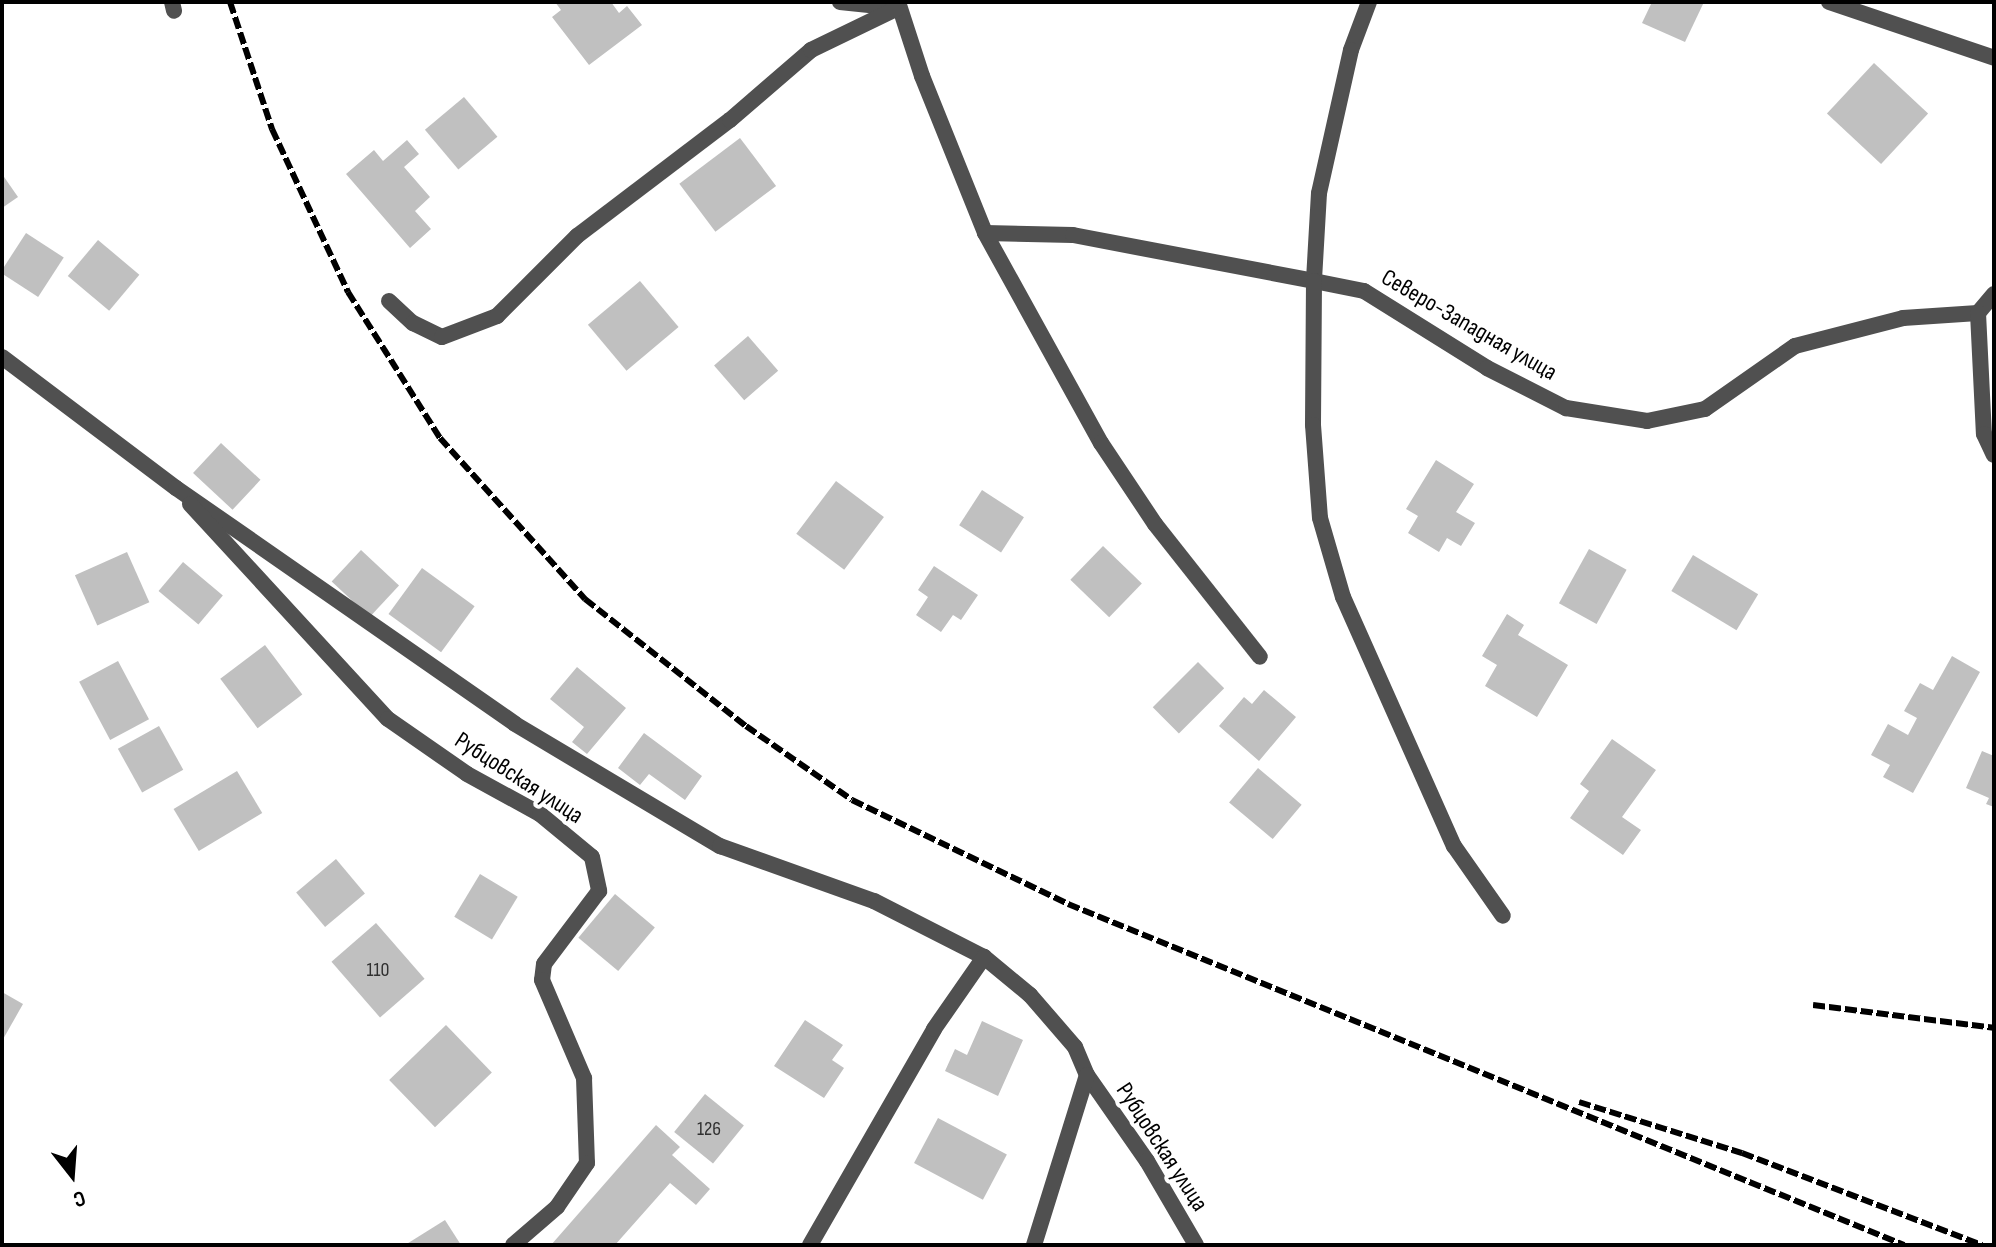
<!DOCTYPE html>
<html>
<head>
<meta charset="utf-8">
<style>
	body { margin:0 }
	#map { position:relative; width:1996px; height:1247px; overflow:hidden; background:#fff; font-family:"Sofia Sans Condensed",sans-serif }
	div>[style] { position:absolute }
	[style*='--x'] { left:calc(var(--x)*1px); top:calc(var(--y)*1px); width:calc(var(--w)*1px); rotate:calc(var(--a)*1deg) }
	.building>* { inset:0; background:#c0c0c0; transform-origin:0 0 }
	.lane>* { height:16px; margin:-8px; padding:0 8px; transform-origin:8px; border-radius:8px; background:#505050 }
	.street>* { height:16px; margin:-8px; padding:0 8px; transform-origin:8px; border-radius:8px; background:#505050 }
	.rail>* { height:6px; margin-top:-3px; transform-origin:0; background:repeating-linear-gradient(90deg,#000 0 12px,transparent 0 16px) }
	span { translate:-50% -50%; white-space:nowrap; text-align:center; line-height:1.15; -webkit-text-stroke:8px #fff; paint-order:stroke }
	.number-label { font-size:20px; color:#303030 }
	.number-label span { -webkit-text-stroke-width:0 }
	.street-label { font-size:24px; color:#000 }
	.frame { position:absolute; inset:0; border:4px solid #000; pointer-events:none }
	.north { position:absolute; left:32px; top:1135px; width:80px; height:80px; -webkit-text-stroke:6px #fff; paint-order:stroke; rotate:163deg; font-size:22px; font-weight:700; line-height:32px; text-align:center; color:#000 }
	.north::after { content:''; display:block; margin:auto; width:28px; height:36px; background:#000; clip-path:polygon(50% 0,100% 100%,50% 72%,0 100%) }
</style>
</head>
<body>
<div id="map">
	<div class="building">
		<div style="clip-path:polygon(555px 2px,611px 2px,619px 13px,627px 6px,642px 25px,589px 65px,552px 17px,561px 10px)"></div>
		<div style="clip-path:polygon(1652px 2px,1704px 2px,1685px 42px,1642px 23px)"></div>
		<div style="left:1874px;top:63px;width:74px;height:69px;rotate:43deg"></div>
		<div style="left:464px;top:97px;width:52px;height:51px;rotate:50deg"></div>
		<div style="left:740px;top:138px;width:60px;height:76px;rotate:53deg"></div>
		<div style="clip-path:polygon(407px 140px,419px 154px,404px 167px,430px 197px,415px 211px,431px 229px,410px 248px,346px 174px,374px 150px,383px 161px)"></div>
		<div style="clip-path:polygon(2px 174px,18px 197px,2px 208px)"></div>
		<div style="left:26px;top:233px;width:45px;height:47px;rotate:33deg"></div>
		<div style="left:98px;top:240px;width:54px;height:47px;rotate:40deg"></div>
		<div style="left:640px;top:281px;width:60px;height:68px;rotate:50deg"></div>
		<div style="left:748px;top:336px;width:46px;height:45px;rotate:49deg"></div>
		<div style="left:221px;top:443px;width:54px;height:41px;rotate:43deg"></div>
		<div style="clip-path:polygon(1436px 460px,1474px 484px,1456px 512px,1475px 523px,1461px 546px,1447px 538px,1439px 552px,1408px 533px,1418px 516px,1406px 509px)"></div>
		<div style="left:836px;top:481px;width:60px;height:66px;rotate:37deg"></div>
		<div style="left:982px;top:490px;width:50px;height:42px;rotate:33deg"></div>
		<div style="left:1103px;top:546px;width:54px;height:47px;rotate:44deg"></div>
		<div style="left:1589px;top:549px;width:43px;height:62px;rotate:29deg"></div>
		<div style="left:361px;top:550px;width:52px;height:43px;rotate:43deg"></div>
		<div style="left:127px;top:552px;width:55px;height:57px;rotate:66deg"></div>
		<div style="left:1693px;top:555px;width:76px;height:42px;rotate:31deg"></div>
		<div style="left:183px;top:562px;width:52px;height:38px;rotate:40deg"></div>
		<div style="clip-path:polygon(934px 566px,978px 595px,961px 620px,953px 615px,941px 632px,916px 615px,928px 597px,918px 590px)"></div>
		<div style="left:422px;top:568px;width:65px;height:57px;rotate:36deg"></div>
		<div style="clip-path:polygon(1507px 614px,1524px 625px,1518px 635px,1568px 665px,1537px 717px,1485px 686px,1497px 665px,1482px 656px)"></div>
		<div style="left:265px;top:645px;width:62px;height:56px;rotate:53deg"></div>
		<div style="clip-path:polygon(1952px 656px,1980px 672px,1913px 793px,1883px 777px,1890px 765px,1871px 755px,1888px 724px,1908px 735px,1917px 718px,1904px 711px,1920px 683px,1933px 690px)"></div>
		<div style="left:118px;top:661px;width:66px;height:44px;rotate:62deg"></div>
		<div style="left:1198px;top:662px;width:37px;height:64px;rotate:45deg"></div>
		<div style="clip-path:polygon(577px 667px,626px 708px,587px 754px,572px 742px,584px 727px,550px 699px)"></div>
		<div style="clip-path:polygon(1264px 690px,1296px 717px,1259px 761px,1219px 726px,1244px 697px,1252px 704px)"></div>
		<div style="left:159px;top:726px;width:50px;height:47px;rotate:61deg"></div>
		<div style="clip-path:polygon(644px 733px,702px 776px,685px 800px,649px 774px,640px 785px,618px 768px)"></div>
		<div style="clip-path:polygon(1612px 739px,1656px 770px,1622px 817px,1641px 830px,1623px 855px,1570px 818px,1589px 791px,1580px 784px)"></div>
		<div style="clip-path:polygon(1982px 751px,1994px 756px,1994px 807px,1986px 804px,1989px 798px,1966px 788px)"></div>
		<div style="left:1258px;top:768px;width:57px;height:45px;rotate:40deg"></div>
		<div style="left:237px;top:771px;width:49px;height:74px;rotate:59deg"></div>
		<div style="left:336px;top:859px;width:45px;height:52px;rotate:50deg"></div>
		<div style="left:480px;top:874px;width:44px;height:50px;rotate:31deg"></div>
		<div style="left:615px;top:894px;width:52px;height:57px;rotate:40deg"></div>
		<div style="left:376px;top:923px;width:74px;height:59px;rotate:49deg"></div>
		<div style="clip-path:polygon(2px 992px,23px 1004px,2px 1041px)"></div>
		<div style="clip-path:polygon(805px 1020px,843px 1045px,832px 1060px,844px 1068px,824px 1098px,774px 1066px)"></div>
		<div style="clip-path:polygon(982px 1021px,1023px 1040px,998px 1096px,945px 1071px,955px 1049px,967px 1055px)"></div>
		<div style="left:446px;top:1025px;width:66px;height:79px;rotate:46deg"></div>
		<div style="left:705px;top:1094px;width:50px;height:49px;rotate:39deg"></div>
		<div style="left:938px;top:1118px;width:78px;height:51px;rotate:28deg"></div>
		<div style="clip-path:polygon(656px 1125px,680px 1147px,672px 1155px,710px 1189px,696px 1205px,670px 1183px,615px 1245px,551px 1245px)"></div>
		<div style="clip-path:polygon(445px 1220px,461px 1245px,405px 1245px)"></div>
	</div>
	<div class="lane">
		<div style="--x:172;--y:2;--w:9;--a:77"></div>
		<div style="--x:1829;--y:2;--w:174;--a:18.7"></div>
	</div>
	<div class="street">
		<div style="--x:840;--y:2;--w:58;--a:5.9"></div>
		<div style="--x:898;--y:2;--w:78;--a:72"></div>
		<div style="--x:922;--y:76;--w:169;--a:68.1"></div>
		<div style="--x:985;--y:233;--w:240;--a:61.1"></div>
		<div style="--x:1101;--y:443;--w:97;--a:56.3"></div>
		<div style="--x:1155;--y:524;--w:169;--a:51.7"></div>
		<div style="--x:1369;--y:2;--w:51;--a:110.6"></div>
		<div style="--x:1351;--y:50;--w:147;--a:102.6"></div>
		<div style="--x:1319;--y:193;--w:88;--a:93.3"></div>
		<div style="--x:1314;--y:281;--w:51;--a:11.3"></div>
		<div style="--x:1364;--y:291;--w:145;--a:32"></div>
		<div style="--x:1487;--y:368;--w:89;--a:26.9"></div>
		<div style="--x:1566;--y:408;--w:82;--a:9.1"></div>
		<div style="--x:1647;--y:421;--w:59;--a:-11.7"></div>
		<div style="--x:1705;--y:409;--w:110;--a:-35"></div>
		<div style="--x:1795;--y:346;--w:112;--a:-14.5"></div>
		<div style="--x:1903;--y:318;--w:75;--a:-3.8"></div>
		<div style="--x:1978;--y:313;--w:25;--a:-50"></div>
		<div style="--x:985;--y:233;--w:88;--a:1.3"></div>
		<div style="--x:1073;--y:235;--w:245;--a:10.8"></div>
		<div style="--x:1314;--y:281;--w:144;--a:90.4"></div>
		<div style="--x:1313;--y:425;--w:93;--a:85.7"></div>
		<div style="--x:1320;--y:518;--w:82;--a:73.8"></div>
		<div style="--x:1343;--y:597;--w:273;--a:66"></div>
		<div style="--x:1454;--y:846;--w:85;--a:55"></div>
		<div style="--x:389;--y:301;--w:33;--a:43"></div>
		<div style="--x:413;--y:323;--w:32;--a:26"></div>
		<div style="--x:442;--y:337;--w:59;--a:-20.9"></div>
		<div style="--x:497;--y:316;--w:113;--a:-45"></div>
		<div style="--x:577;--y:236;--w:192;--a:-37.2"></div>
		<div style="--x:730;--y:120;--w:107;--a:-40.8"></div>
		<div style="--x:811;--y:50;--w:97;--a:-25.8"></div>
		<div style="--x:1978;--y:313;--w:121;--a:87.2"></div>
		<div style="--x:1984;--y:434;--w:23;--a:65"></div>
		<div style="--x:2;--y:357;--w:218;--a:37"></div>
		<div style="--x:176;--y:488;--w:413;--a:34.8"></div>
		<div style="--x:515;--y:724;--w:239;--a:30.8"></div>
		<div style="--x:720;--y:846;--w:164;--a:19.7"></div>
		<div style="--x:874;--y:901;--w:123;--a:27"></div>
		<div style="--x:984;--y:957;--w:60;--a:39.6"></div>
		<div style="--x:1030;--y:995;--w:69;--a:49.1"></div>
		<div style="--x:1075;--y:1047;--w:30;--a:67"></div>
		<div style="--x:1087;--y:1075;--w:105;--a:55.1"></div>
		<div style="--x:1147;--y:1161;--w:97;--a:59.7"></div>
		<div style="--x:190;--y:504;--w:292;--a:47.4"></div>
		<div style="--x:388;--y:719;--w:96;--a:34.8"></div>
		<div style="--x:467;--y:774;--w:83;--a:28.7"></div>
		<div style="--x:540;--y:814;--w:67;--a:39.6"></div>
		<div style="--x:592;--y:857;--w:35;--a:78"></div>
		<div style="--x:599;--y:891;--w:91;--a:127"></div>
		<div style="--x:544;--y:964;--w:16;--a:97"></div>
		<div style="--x:542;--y:980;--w:107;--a:66.8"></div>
		<div style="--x:584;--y:1078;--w:85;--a:88"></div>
		<div style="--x:587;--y:1163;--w:53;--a:124.3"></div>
		<div style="--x:557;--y:1207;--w:58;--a:139.2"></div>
		<div style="--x:810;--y:1245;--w:249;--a:-60.1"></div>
		<div style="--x:934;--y:1029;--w:88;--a:-55.2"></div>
		<div style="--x:1034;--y:1245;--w:178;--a:-72.7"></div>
	</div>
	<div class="rail">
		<div style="--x:230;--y:2;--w:134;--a:71.7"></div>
		<div style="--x:272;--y:129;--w:180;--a:65"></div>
		<div style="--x:348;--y:292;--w:173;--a:57.8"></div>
		<div style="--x:440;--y:438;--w:217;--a:48"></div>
		<div style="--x:585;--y:599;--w:205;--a:38.3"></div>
		<div style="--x:746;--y:726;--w:129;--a:34.9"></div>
		<div style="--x:852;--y:800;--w:240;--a:25.7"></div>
		<div style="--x:1068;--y:904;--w:903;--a:22.19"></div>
		<div style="--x:1813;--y:1005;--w:182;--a:7.2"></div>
		<div style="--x:1579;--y:1102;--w:171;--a:17.4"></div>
		<div style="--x:1742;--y:1153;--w:257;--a:21"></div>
	</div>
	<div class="number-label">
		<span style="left:378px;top:970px">110</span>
		<span style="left:709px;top:1129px">126</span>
	</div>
	<div class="street-label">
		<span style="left:1469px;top:325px;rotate:30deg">Северо-Западная улица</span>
		<span style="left:519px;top:778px;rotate:33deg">Рубцовская улица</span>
		<span style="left:1162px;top:1147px;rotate:57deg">Рубцовская улица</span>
	</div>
	<div class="frame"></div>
	<div class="north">С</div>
</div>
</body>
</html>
